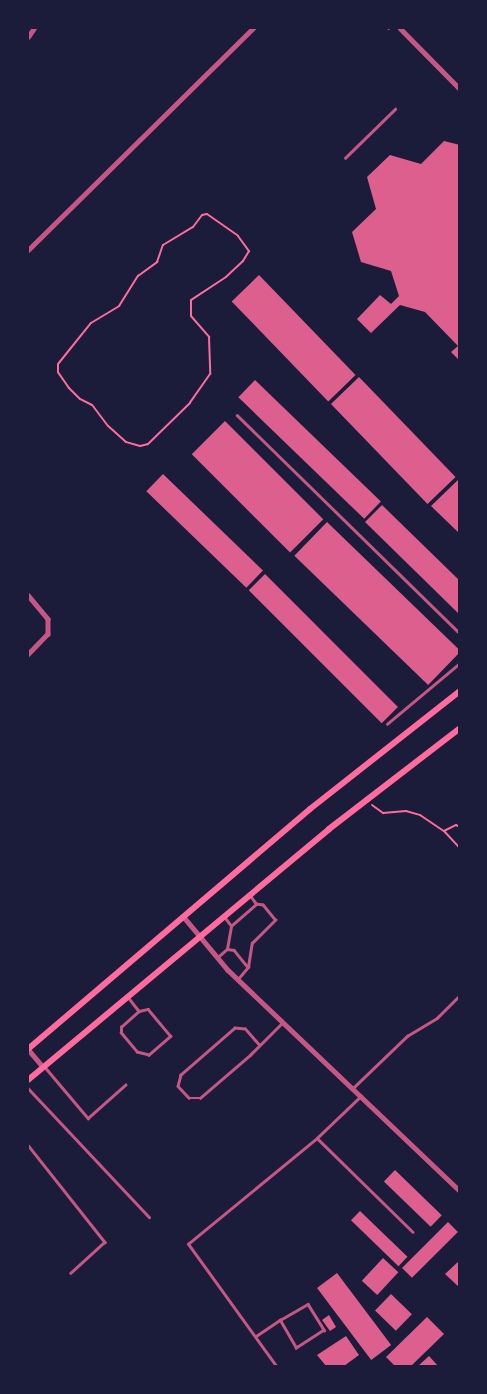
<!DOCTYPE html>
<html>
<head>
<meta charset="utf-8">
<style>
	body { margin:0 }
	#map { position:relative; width:487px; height:1394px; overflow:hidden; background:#1b1b3a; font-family:"Noto Sans",sans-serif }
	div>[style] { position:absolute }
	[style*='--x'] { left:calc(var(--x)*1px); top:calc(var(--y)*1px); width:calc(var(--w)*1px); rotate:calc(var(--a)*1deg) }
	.building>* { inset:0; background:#dd5f8e; transform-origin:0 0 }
	.path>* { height:2px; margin:-1px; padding:0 1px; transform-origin:1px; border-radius:1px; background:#ff6b9d }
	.service>* { height:2.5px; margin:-1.25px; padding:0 1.25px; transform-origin:1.25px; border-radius:1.25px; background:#c65784 }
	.minor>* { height:4.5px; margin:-2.25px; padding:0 2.25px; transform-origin:2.25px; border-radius:2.25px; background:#c65784 }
	.secondary>* { height:6px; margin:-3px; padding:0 3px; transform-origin:3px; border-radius:3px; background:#ff6b9d }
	span { translate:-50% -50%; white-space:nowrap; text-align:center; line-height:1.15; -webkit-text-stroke:4px #1b1b3a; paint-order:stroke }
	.frame { position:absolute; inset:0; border:29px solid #1b1b3a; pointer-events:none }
</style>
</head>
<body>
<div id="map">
	<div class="building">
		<div style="clip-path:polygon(444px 141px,460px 145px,460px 361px,451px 352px,458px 346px,425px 312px,400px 305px,371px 333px,357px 319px,380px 295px,391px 304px,399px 296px,391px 271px,361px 262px,352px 232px,376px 209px,367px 177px,390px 155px,421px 164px)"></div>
		<div style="left:259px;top:275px;width:139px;height:38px;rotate:46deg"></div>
		<div style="left:359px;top:377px;width:139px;height:39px;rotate:46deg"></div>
		<div style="left:255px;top:380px;width:175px;height:24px;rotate:44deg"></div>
		<div style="left:225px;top:421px;width:139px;height:47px;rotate:45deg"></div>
		<div style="left:163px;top:474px;width:139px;height:24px;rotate:44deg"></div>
		<div style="clip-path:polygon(460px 478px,460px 534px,431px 506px)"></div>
		<div style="clip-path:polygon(382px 505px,460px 581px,460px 615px,365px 522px)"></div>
		<div style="left:327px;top:522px;width:186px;height:47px;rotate:44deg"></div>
		<div style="left:265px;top:574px;width:188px;height:23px;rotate:45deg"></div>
		<div style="left:395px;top:1170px;width:65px;height:16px;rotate:44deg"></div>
		<div style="left:360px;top:1211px;width:66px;height:13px;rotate:44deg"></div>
		<div style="left:448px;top:1222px;width:14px;height:65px;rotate:45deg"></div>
		<div style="left:383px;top:1258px;width:21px;height:31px;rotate:43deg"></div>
		<div style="clip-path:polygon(460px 1260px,460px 1288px,445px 1274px)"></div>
		<div style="left:337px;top:1273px;width:90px;height:25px;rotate:53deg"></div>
		<div style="left:391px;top:1294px;width:29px;height:23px;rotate:44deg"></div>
		<div style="clip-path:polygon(329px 1315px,336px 1327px,330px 1331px,322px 1320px)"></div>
		<div style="clip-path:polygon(427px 1317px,444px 1334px,411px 1366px,395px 1366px,386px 1357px)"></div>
		<div style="clip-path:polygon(346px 1336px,359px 1355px,344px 1366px,326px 1366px,317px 1355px)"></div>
		<div style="clip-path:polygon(429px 1356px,438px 1366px,418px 1366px)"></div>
	</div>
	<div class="path">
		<div style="--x:388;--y:28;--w:1;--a:45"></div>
		<div style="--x:207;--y:214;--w:38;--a:35"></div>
		<div style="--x:238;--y:236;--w:19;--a:54"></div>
		<div style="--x:249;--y:251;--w:12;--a:121"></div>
		<div style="--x:243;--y:261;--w:23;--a:137"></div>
		<div style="--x:226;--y:277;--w:42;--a:146.7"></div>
		<div style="--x:191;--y:300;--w:16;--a:90"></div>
		<div style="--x:191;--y:316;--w:28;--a:49"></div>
		<div style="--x:209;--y:337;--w:37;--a:88"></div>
		<div style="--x:210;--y:374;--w:35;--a:125"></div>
		<div style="--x:190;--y:403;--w:59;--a:135.7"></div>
		<div style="--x:148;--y:444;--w:8;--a:166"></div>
		<div style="--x:140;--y:446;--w:15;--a:-164"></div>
		<div style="--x:126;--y:442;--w:24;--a:-138"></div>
		<div style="--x:108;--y:426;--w:26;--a:-127"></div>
		<div style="--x:92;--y:405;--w:13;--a:-153"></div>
		<div style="--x:80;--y:399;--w:16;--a:-135"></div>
		<div style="--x:69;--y:388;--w:19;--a:-125"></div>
		<div style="--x:58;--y:372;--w:8;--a:-90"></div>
		<div style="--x:58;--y:364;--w:53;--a:-51.2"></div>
		<div style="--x:91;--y:323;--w:33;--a:-31"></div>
		<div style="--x:119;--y:306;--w:36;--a:-58"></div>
		<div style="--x:138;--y:276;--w:24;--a:-36"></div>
		<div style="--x:157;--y:262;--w:18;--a:-71"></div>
		<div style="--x:163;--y:245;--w:35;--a:-31"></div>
		<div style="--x:193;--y:227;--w:15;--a:-53"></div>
		<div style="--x:202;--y:215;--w:5;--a:-11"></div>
		<div style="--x:372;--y:805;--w:14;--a:36"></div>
		<div style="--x:383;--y:813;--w:23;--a:-5"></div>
		<div style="--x:406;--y:811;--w:15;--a:16"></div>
		<div style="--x:420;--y:815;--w:29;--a:34"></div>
		<div style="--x:444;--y:831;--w:23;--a:47"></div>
		<div style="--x:444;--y:831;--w:13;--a:-27"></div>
		<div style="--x:456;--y:825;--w:4;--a:27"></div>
	</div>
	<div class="service">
		<div style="--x:345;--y:158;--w:70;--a:-44.4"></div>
		<div style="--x:237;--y:415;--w:312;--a:44.4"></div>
		<div style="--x:387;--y:724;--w:95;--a:-39.9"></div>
		<div style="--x:231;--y:926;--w:33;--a:-41"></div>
		<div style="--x:256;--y:904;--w:10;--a:-127"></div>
		<div style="--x:227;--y:949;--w:7;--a:8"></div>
		<div style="--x:234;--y:950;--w:21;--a:51"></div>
		<div style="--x:218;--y:957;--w:12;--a:-42"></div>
		<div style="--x:227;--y:949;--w:23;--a:-80"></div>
		<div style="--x:231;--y:926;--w:11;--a:-128"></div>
		<div style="--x:238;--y:979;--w:16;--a:-50"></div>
		<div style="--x:248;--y:967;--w:24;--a:-81"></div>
		<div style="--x:252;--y:943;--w:33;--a:-45"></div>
		<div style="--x:275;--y:920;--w:19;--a:-129"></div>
		<div style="--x:263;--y:905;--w:7;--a:-172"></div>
		<div style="--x:128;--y:997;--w:18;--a:52"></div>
		<div style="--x:139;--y:1011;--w:9;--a:-13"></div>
		<div style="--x:148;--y:1009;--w:35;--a:50"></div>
		<div style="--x:171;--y:1036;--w:29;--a:139"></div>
		<div style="--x:149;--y:1055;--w:12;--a:-166"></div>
		<div style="--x:137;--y:1052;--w:25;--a:-130"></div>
		<div style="--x:121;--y:1033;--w:6;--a:-90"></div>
		<div style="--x:121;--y:1027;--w:24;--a:-42"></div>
		<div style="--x:259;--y:1045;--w:21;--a:-131"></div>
		<div style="--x:245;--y:1029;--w:10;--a:-174"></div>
		<div style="--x:235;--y:1028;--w:72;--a:139"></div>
		<div style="--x:181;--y:1075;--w:11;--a:105"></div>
		<div style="--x:178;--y:1086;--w:16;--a:47"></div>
		<div style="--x:189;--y:1098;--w:11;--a:0"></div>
		<div style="--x:200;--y:1098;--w:66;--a:-40.7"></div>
		<div style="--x:250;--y:1055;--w:45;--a:-45"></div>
		<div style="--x:45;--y:1067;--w:67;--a:49.9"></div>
		<div style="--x:88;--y:1118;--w:50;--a:-41.7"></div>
		<div style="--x:28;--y:1088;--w:177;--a:46.8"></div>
		<div style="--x:353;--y:1088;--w:75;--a:-43.9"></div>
		<div style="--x:407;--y:1036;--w:35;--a:-31"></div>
		<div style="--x:437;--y:1018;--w:33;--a:-45"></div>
		<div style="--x:317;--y:1138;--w:134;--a:44.4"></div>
		<div style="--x:28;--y:1145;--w:124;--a:51.6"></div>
		<div style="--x:105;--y:1242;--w:46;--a:137.6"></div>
		<div style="--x:308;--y:1304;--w:31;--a:58"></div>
		<div style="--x:324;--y:1330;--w:33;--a:147"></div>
		<div style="--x:296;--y:1348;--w:32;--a:-120"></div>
		<div style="--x:280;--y:1320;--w:32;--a:-30"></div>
		<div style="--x:256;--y:1336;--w:29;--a:-34"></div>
		<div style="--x:276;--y:1366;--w:150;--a:-125.8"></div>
		<div style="--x:188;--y:1244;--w:167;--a:-39.4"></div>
		<div style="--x:317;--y:1138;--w:61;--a:-43.7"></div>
	</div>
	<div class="minor">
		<div style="--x:400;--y:28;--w:86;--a:45.5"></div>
		<div style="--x:28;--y:37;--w:11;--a:-56"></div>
		<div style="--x:28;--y:250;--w:316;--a:-44.6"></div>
		<div style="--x:28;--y:595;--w:31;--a:50"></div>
		<div style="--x:48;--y:619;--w:15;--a:90"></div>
		<div style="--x:48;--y:634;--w:29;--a:134"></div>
		<div style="--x:183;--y:916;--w:70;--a:50.2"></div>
		<div style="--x:228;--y:970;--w:320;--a:43.6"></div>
		<div style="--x:28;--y:1049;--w:23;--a:50"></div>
	</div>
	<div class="secondary">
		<div style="--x:28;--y:1049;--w:370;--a:-40.4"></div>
		<div style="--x:310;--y:809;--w:191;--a:-38.2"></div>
		<div style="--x:28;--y:1080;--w:392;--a:-39.8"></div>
		<div style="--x:329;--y:829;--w:165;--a:-37.6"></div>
	</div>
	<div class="frame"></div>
</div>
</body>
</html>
